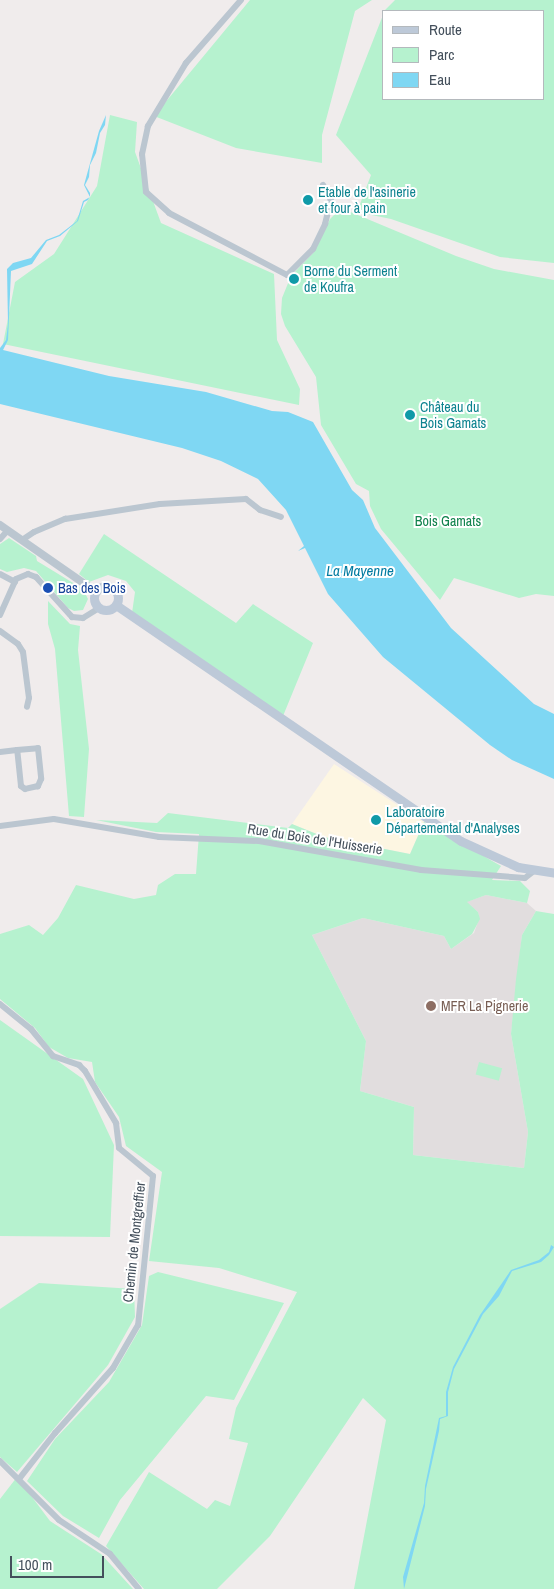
<!DOCTYPE html>
<html>
<head>
<meta charset="utf-8">
<style>
	body { margin:0 }
	#map { position:relative; width:554px; height:1589px; overflow:hidden; background:#f0ecec; font-family:"Archivo Narrow",sans-serif }
	div>[style] { position:absolute }
	[style*='--x'] { left:calc(var(--x)*1px); top:calc(var(--y)*1px); width:calc(var(--w)*1px); rotate:calc(var(--a)*1deg) }
	.commercial>* { inset:0; background:#fdf6e2 }
	.education>* { inset:0; background:#e1ddde }
	.green>* { inset:0; background:#b6f2cf; transform-origin:0 0 }
	.water>* { inset:0; background:#7fd7f3 }
	.minor>* { height:6px; margin:-3px; padding:0 3px; transform-origin:3px; border-radius:3px; background:#bbc6d0 }
	.tertiary>* { height:8px; margin:-4px; padding:0 4px; transform-origin:4px; border-radius:4px; background:#bbc6d0 }
	.secondary>* { height:9px; margin:-4.5px; padding:0 4.5px; transform-origin:4.5px; border-radius:4.5px; background:#bdc9d8 }
	.secondary>.ring { margin:-4.5px; padding:0; box-sizing:content-box; background:none; border:9px solid #bdc9d8; border-radius:50% }
	.dots>* { width:14px; height:14px; translate:-50% -50%; box-sizing:border-box; border:2px solid #fff; border-radius:50% }
	span { translate:-50% -50%; white-space:nowrap; text-align:center; line-height:1.15; -webkit-text-stroke:4px #fff; paint-order:stroke }
	.culture-label { font-size:14px; color:#0d838f }
	.left { translate:0 -50%; text-align:left }
	.park-label { font-size:14px; color:#0f824c }
	.transit-label { font-size:14px; color:#164399 }
	.street-label { font-size:14px; color:#434f5b }
	.education-label { font-size:14px; color:#785e54 }
	.water-label { font-size:15px; color:#027ba1; font-style:italic }
	.legend { position:absolute; left:382px; top:10px; width:162px; height:90px; box-sizing:border-box; background:#fff; border:1px solid #b4b9bd; margin:0; padding:6px 9px; list-style:none; font-size:15px; color:#434f5b }
	.legend li { display:flex; align-items:center; gap:10px; height:25px }
	.legend b { width:25px; border:1px solid #b4b9bd }
	.scale { position:absolute; left:10px; top:1556px; width:94px; height:22px; box-sizing:border-box; border:2px solid #434f5b; border-top:0; padding-left:6px; font-size:15px; line-height:18px; white-space:nowrap; color:#434f5b; -webkit-text-stroke:4px #fff; paint-order:stroke }
</style>
</head>
<body>
<div id="map">
	<div class="commercial">
		<div style="clip-path:polygon(334px 764px,424px 822px,410px 854px,324px 837px,292px 824px)"></div>
	</div>
	<div class="education">
		<div style="clip-path:polygon(486px 895px,527px 903px,536px 911px,522px 935px,511px 1034px,528px 1132px,524px 1168px,413px 1155px,414px 1107px,360px 1091px,366px 1041px,312px 935px,363px 918px,444px 936px,451px 949px,474px 933px,479px 919px,478px 912px,466px 902px)"></div>
	</div>
	<div class="green">
		<div style="clip-path:polygon(250px 0,372px 0,355px 11px,322px 135px,322px 163px,236px 148px,154px 116px)"></div>
		<div style="clip-path:polygon(395px 0,554px 0,554px 263px,500px 257px,391px 219px,357px 212px,371px 175px,336px 135px,383px 15px,383px 99px,543px 99px,543px 11px,384px 11px)"></div>
		<div style="clip-path:polygon(110px 115px,137px 122px,135px 152px,161px 223px,274px 274px,277px 340px,300px 389px,299px 405px,3px 344px,15px 282px,54px 254px,97px 186px)"></div>
		<div style="clip-path:polygon(341px 208px,456px 256px,494px 269px,554px 280px,554px 596px,536px 594px,519px 598px,454px 578px,440px 600px,381px 529px,370px 506px,369px 491px,356px 484px,321px 425px,316px 377px,285px 326px,281px 314px,282px 298px,291px 276px,314px 252px,330px 219px)"></div>
		<div style="clip-path:polygon(104px 534px,236px 623px,253px 604px,313px 643px,283px 716px,132px 613px,135px 592px,126px 581px,108px 575px,89px 582px,79px 574px)"></div>
		<div style="clip-path:polygon(9px 538px,36px 556px,37px 561px,83px 589px,88px 599px,83px 610px,74px 611px,68px 608px,36px 571px,24px 568px,7px 572px,0 569px,0 544px)"></div>
		<div style="clip-path:polygon(48px 601px,70px 624px,80px 626px,78px 650px,89px 749px,84px 817px,69px 816px,55px 649px,48px 624px)"></div>
		<div style="clip-path:polygon(168px 813px,288px 828px,292px 824px,324px 837px,410px 854px,424px 822px,501px 866px,492px 880px,520px 881px,530px 891px,527px 903px,486px 895px,467px 902px,478px 912px,480px 919px,472px 934px,451px 949px,444px 936px,363px 918px,312px 935px,366px 1041px,360px 1091px,414px 1107px,413px 1155px,524px 1168px,528px 1132px,511px 1034px,516px 979px,522px 935px,536px 911px,554px 914px,554px 1589px,354px 1589px,386px 1420px,363px 1398px,270px 1536px,217px 1589px,144px 1589px,106px 1546px,149px 1472px,207px 1509px,215px 1500px,230px 1506px,248px 1443px,229px 1439px,236px 1408px,297px 1292px,219px 1268px,149px 1261px,162px 1172px,126px 1146px,119px 1117px,95px 1082px,92px 1062px,68px 1058px,49px 1047px,35px 1028px,0 999px,0 934px,29px 925px,43px 935px,58px 918px,76px 885px,134px 899px,156px 895px,158px 885px,175px 874px,196px 874px,199px 834px,156px 832px,96px 820px,157px 823px)"></div>
		<div style="clip-path:polygon(0 1020px,83px 1079px,114px 1145px,110px 1237px,0 1236px)"></div>
		<div style="left:479px;top:1062px;width:24px;height:13px;rotate:15deg"></div>
		<div style="clip-path:polygon(158px 1272px,284px 1303px,234px 1400px,206px 1396px,120px 1500px,99px 1538px,63px 1516px,27px 1481px,55px 1439px,109px 1382px,142px 1325px,149px 1276px)"></div>
		<div style="clip-path:polygon(39px 1283px,134px 1289px,135px 1317px,108px 1365px,17px 1472px,0 1457px,0 1309px)"></div>
		<div style="clip-path:polygon(17px 1477px,50px 1521px,101px 1554px,133px 1589px,0 1589px,0 1499px)"></div>
	</div>
	<div class="water">
		<div style="clip-path:polygon(106px 115px,105px 125px,100px 133px,96px 153px,90px 165px,89px 177px,85px 185px,90px 193px,90px 196px,88px 200px,84px 202px,78px 221px,60px 236px,47px 241px,32px 264px,11px 271px,8px 340px,3px 350px,109px 376px,206px 392px,272px 411px,288px 412px,313px 422px,352px 490px,363px 500px,375px 528px,451px 628px,534px 704px,554px 714px,554px 779px,512px 760px,490px 745px,383px 657px,328px 594px,305px 548px,298px 551px,304px 546px,286px 510px,258px 479px,221px 461px,182px 448px,0 404px,0 348px,6px 340px,8px 324px,7px 269px,13px 263px,31px 258px,46px 240px,59px 235px,77px 221px,83px 201px,90px 197px,84px 185px,99px 131px)"></div>
		<div style="clip-path:polygon(551px 1245px,554px 1247px,549px 1255px,541px 1262px,512px 1271px,499px 1296px,483px 1314px,454px 1369px,448px 1392px,448px 1416px,440px 1419px,439px 1431px,426px 1489px,425px 1506px,404px 1589px,403px 1577px,424px 1503px,425px 1486px,439px 1418px,446px 1416px,446px 1392px,453px 1367px,480px 1315px,511px 1270px,539px 1260px,549px 1252px)"></div>
	</div>
	<div class="minor">
		<div style="--x:241;--y:0;--w:84;--a:131.1"></div>
		<div style="--x:186;--y:63;--w:74;--a:121.1"></div>
		<div style="--x:148;--y:126;--w:29;--a:102"></div>
		<div style="--x:142;--y:154;--w:38;--a:84"></div>
		<div style="--x:146;--y:192;--w:31;--a:42"></div>
		<div style="--x:169;--y:213;--w:133;--a:27.7"></div>
		<div style="--x:287;--y:275;--w:37;--a:-45"></div>
		<div style="--x:313;--y:249;--w:28;--a:-64"></div>
		<div style="--x:325;--y:224;--w:25;--a:-76"></div>
		<div style="--x:331;--y:200;--w:17;--a:-118"></div>
		<div style="--x:0;--y:539;--w:12;--a:-48"></div>
		<div style="--x:22;--y:540;--w:14;--a:-34"></div>
		<div style="--x:34;--y:532;--w:34;--a:-23"></div>
		<div style="--x:65;--y:519;--w:96;--a:-9"></div>
		<div style="--x:160;--y:504;--w:86;--a:-3.3"></div>
		<div style="--x:246;--y:499;--w:18;--a:38"></div>
		<div style="--x:260;--y:510;--w:22;--a:18"></div>
		<div style="--x:0;--y:574;--w:17;--a:28"></div>
		<div style="--x:0;--y:615;--w:39;--a:-66"></div>
		<div style="--x:16;--y:579;--w:13;--a:-23"></div>
		<div style="--x:28;--y:574;--w:9;--a:21"></div>
		<div style="--x:36;--y:577;--w:54;--a:48"></div>
		<div style="--x:72;--y:617;--w:11;--a:5"></div>
		<div style="--x:83;--y:618;--w:19;--a:-32"></div>
		<div style="--x:0;--y:631;--w:22;--a:36"></div>
		<div style="--x:18;--y:644;--w:9;--a:58"></div>
		<div style="--x:23;--y:652;--w:46;--a:82.6"></div>
		<div style="--x:29;--y:698;--w:9;--a:103"></div>
		<div style="--x:0;--y:752;--w:17;--a:-7"></div>
		<div style="--x:17;--y:750;--w:21;--a:-5"></div>
		<div style="--x:38;--y:748;--w:31;--a:84"></div>
		<div style="--x:41;--y:779;--w:8;--a:113"></div>
		<div style="--x:38;--y:786;--w:13;--a:167"></div>
		<div style="--x:25;--y:789;--w:5;--a:-143"></div>
		<div style="--x:21;--y:786;--w:36;--a:-96"></div>
		<div style="--x:0;--y:826;--w:54;--a:-7.4"></div>
		<div style="--x:54;--y:819;--w:107;--a:9.7"></div>
		<div style="--x:159;--y:837;--w:100;--a:2.3"></div>
		<div style="--x:259;--y:841;--w:165;--a:10.1"></div>
		<div style="--x:421;--y:870;--w:104;--a:4.4"></div>
		<div style="--x:525;--y:878;--w:11;--a:-38"></div>
		<div style="--x:0;--y:1004;--w:40;--a:39"></div>
		<div style="--x:31;--y:1029;--w:35;--a:51"></div>
		<div style="--x:53;--y:1056;--w:28;--a:19"></div>
		<div style="--x:79;--y:1065;--w:8;--a:45"></div>
		<div style="--x:85;--y:1071;--w:61;--a:59.2"></div>
		<div style="--x:116;--y:1123;--w:25;--a:83"></div>
		<div style="--x:119;--y:1148;--w:44;--a:39.5"></div>
		<div style="--x:153;--y:1176;--w:150;--a:95.7"></div>
		<div style="--x:138;--y:1325;--w:50;--a:120.2"></div>
		<div style="--x:113;--y:1368;--w:87;--a:131.7"></div>
		<div style="--x:55;--y:1433;--w:58;--a:128"></div>
		<div style="--x:0;--y:1461;--w:83;--a:45"></div>
		<div style="--x:59;--y:1520;--w:61;--a:33.7"></div>
		<div style="--x:110;--y:1554;--w:45;--a:50.4"></div>
	</div>
	<div class="tertiary">
		<div style="--x:0;--y:525;--w:116;--a:34.8"></div>
	</div>
	<div class="secondary">
		<div class="ring" style="left:94px;top:586px;width:15px;height:15px"></div>
		<div style="--x:116;--y:605;--w:418;--a:34.4"></div>
		<div style="--x:461;--y:841;--w:63;--a:24.5"></div>
		<div style="--x:518;--y:867;--w:36;--a:9"></div>
	</div>
	<div class="dots">
		<div style="left:308px;top:200px;background:#0f9aa8"></div>
		<div style="left:294px;top:279px;background:#0f9aa8"></div>
		<div style="left:410px;top:415px;background:#0f9aa8"></div>
		<div style="left:48px;top:588px;background:#1a4fb4"></div>
		<div style="left:376px;top:820px;background:#0f9aa8"></div>
		<div style="left:431px;top:1006px;background:#8d6e63"></div>
	</div>
	<div class="culture-label">
		<span class="left" style="left:318px;top:200px">Etable de l'asinerie<br>et four à pain</span>
		<span class="left" style="left:304px;top:279px">Borne du Serment<br>de Koufra</span>
		<span class="left" style="left:420px;top:415px">Château du<br>Bois Gamats</span>
		<span class="left" style="left:386px;top:820px">Laboratoire<br>Départemental d'Analyses</span>
	</div>
	<div class="park-label">
		<span style="left:448px;top:521px">Bois Gamats</span>
	</div>
	<div class="transit-label">
		<span class="left" style="left:58px;top:588px">Bas des Bois</span>
	</div>
	<div class="street-label">
		<span style="left:315px;top:839px;rotate:9deg">Rue du Bois de l'Huisserie</span>
		<span style="left:134px;top:1242px;rotate:-84deg">Chemin de Montgreffier</span>
	</div>
	<div class="education-label">
		<span class="left" style="left:441px;top:1006px">MFR La Pignerie</span>
	</div>
	<div class="water-label">
		<span style="left:360px;top:571px">La Mayenne</span>
	</div>
	<ul class="legend">
	<li><b style="height:6px;background:#bdc9d8"></b>Route</li>
	<li><b style="height:14px;background:#b6f2cf"></b>Parc</li>
	<li><b style="height:14px;background:#7fd7f3"></b>Eau</li>
	</ul>
	<div class="scale">100 m</div>
</div>
</body>
</html>
